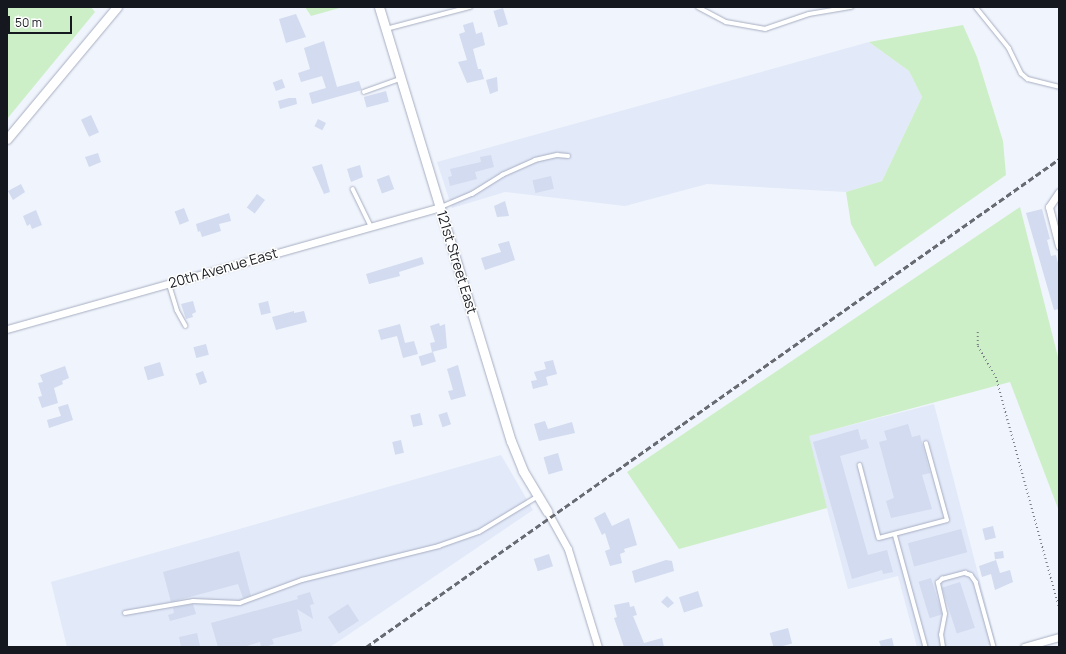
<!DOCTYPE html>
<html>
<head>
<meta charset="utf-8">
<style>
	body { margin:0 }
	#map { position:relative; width:1066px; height:654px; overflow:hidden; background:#f0f4fc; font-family:Manrope,sans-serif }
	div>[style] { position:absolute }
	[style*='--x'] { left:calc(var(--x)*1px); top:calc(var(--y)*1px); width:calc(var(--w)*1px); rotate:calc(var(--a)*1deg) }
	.built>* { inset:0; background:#e2e9f9 }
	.green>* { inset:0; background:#cdefc7 }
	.building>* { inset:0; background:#d2dbef; transform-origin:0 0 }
	.path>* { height:1.5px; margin-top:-0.75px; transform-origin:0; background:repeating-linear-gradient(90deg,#797d84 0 1px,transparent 0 4px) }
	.roads { filter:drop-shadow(0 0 1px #a6aec1) drop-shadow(0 0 1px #a6aec1) }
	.service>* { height:3.5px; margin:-1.75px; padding:0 1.75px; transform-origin:1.75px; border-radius:1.75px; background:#fff }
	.minor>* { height:7px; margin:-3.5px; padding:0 3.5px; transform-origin:3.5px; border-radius:3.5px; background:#fff }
	.tertiary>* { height:9px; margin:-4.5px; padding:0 4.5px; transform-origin:4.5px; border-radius:4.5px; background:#fff }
	.rail>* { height:2.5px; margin-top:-1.25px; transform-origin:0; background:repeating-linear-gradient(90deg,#676a71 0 6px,transparent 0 9px) }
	span { translate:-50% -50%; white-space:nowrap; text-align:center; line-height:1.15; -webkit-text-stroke:3px #fff; paint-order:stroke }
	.street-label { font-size:14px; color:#15181e }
	.frame { position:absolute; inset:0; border:8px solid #15181e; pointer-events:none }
	.scale { position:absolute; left:8px; top:16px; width:64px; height:18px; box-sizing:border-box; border:2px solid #15181e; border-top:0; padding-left:5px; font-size:12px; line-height:14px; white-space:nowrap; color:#15181e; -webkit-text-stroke:3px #fff; paint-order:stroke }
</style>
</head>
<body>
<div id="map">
	<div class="built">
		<div style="clip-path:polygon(869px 42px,909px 71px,922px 97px,882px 181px,846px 192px,707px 184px,625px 206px,505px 192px,452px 208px,437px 162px)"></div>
		<div style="clip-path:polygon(934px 404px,996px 643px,982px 647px,917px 647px,898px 576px,848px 589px,808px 436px)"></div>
		<div style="clip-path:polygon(501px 455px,533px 510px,330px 647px,67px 647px,51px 582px)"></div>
	</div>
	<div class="green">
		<div style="clip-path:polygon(7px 7px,91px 7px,95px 12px,7px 119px)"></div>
		<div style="clip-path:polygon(305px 7px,343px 7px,311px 16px)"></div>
		<div style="clip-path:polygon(963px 25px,977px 57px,1003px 141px,1006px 175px,875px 267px,851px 224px,846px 192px,882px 181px,922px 97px,909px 71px,869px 42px)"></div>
		<div style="clip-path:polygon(1020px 207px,1059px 361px,1059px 511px,1010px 382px,809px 436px,827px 508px,679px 549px,627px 472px)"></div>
	</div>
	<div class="building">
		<div style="left:503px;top:8px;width:17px;height:10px;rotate:73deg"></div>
		<div style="clip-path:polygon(296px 14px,306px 37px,286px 43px,279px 19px)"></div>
		<div style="clip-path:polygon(473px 22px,476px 34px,482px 32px,485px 45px,473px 49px,478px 69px,481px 69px,484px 79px,467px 83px,458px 62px,467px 60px,459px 34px,465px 32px,463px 25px)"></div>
		<div style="clip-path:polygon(324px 41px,337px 87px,359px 81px,362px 90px,312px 104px,309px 93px,326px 88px,322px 76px,301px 82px,298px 73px,310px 69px,304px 48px)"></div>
		<div style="clip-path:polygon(497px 77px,498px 91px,490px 94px,486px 80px)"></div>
		<div style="left:282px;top:79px;width:9px;height:10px;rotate:69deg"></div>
		<div style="left:386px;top:91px;width:11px;height:23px;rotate:75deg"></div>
		<div style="clip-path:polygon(289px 98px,296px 98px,297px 104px,280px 109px,278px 101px)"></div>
		<div style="left:91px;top:115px;width:19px;height:11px;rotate:65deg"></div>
		<div style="left:318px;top:119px;width:9px;height:8px;rotate:27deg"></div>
		<div style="clip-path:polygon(98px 153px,101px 162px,89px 167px,85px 157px)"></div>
		<div style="clip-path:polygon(491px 155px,494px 167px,475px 172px,477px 179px,450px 186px,448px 177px,452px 176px,450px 169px,481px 162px,480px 157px)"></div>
		<div style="clip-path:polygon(322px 164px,330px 192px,324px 194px,312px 167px)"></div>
		<div style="clip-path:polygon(360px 165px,363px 177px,351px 182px,347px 169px)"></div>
		<div style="left:389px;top:175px;width:15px;height:13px;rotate:70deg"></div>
		<div style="left:551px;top:176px;width:13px;height:19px;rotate:77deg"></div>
		<div style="clip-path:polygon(21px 184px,25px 192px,13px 200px,8px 191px)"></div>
		<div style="left:257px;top:194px;width:10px;height:17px;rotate:37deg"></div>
		<div style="clip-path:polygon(505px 201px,509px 216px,497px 217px,494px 206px)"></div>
		<div style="left:184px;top:208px;width:14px;height:10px;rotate:69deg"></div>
		<div style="clip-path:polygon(1042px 209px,1050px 239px,1047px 240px,1051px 256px,1056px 255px,1059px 267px,1059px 309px,1054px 310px,1026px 213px)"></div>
		<div style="clip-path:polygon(36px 210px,42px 225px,32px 229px,30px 224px,27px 226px,23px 216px)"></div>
		<div style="clip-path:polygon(229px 213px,231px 221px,219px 224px,221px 231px,202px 237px,200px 231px,198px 232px,196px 224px)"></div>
		<div style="clip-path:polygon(509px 241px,515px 260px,485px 270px,481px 258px,501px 252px,498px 244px)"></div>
		<div style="clip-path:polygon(422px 257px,424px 264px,399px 272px,400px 276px,369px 284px,366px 274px)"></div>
		<div style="clip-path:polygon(193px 301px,196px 312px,192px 314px,193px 317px,186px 319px,181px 304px)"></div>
		<div style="left:268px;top:301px;width:12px;height:10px;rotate:76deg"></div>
		<div style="clip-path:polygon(294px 311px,294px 313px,304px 311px,307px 322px,276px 330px,272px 317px)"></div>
		<div style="clip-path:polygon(439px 323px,440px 326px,445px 324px,447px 348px,432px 352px,430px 343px,435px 342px,430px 326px)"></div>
		<div style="clip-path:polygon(400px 324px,405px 343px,414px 341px,418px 354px,403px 358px,397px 336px,381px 340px,378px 330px)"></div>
		<div style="left:206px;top:344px;width:11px;height:13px;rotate:75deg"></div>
		<div style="left:433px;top:352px;width:10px;height:15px;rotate:73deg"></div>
		<div style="clip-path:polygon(553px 360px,557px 374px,546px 377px,548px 385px,533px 389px,531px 381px,537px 380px,534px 372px,546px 369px,544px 362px)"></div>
		<div style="left:160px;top:362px;width:14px;height:17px;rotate:73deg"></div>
		<div style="clip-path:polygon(458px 365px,466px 396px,451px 400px,448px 391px,453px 390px,447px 369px)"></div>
		<div style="clip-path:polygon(65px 366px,69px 378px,62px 381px,63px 384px,54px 388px,58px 403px,42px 408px,38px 397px,42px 396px,38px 383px,43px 382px,40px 375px)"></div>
		<div style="left:203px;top:371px;width:12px;height:8px;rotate:70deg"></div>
		<div style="clip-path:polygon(68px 404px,73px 420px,49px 428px,47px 420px,61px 416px,58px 407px)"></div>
		<div style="left:447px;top:412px;width:13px;height:9px;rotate:72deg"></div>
		<div style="left:420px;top:413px;width:12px;height:10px;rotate:76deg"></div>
		<div style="clip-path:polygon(545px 421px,548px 429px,572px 422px,575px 433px,539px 441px,534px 424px)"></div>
		<div style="clip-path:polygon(908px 424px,912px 437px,920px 435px,930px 473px,922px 475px,932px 509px,891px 518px,886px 501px,894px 498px,879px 442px,887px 440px,884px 431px)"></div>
		<div style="clip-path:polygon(858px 429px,861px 440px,866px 439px,869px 448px,840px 456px,868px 555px,887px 550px,893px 572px,883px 574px,882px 570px,852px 579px,813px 442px)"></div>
		<div style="left:401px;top:440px;width:13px;height:9px;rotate:77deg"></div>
		<div style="left:558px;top:453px;width:18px;height:15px;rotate:74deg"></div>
		<div style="clip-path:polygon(605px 512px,612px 526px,629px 518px,637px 545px,624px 549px,625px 552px,620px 554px,622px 563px,610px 566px,605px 551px,610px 549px,605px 533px,602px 535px,594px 518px)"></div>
		<div style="left:993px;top:526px;width:12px;height:11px;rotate:76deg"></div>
		<div style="left:961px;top:529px;width:24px;height:55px;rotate:75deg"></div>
		<div style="clip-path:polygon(239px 551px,251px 596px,243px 598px,238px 584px,171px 602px,163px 572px)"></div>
		<div style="left:1003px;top:551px;width:7px;height:9px;rotate:82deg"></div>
		<div style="left:549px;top:554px;width:13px;height:16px;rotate:72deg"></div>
		<div style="clip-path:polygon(666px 560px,672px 561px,674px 571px,635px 583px,632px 571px)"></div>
		<div style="clip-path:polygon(996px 560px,1000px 573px,1010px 570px,1013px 582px,995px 590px,991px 574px,982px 577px,979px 566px)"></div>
		<div style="left:931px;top:578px;width:38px;height:13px;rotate:73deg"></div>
		<div style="left:960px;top:582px;width:48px;height:19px;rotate:72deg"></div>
		<div style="left:698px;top:591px;width:16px;height:20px;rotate:72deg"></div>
		<div style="clip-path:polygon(310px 592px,314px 604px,310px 605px,313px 619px,297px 609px,302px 631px,272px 639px,274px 644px,265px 647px,261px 647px,260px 642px,243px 647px,218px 647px,211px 623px,298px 599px,297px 596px)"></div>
		<div style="clip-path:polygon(667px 596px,674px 603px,668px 608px,661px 602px)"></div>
		<div style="clip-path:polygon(629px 602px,630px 607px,634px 606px,637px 615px,633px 616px,644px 643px,662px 638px,664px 647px,624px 647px,614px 618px,617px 617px,614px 605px)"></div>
		<div style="clip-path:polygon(193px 604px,196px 614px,170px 621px,168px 615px,174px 613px,173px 608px)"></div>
		<div style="left:348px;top:604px;width:20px;height:24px;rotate:57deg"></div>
		<div style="left:788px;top:628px;width:16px;height:19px;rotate:75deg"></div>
		<div style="clip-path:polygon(197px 633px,200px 646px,181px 647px,179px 637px)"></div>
		<div style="clip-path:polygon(892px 638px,894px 647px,881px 647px,879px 641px)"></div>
	</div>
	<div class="path">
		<div style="--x:978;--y:332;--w:14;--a:90"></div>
		<div style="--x:978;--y:346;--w:36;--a:60"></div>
		<div style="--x:996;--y:377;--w:239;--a:74.7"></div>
	</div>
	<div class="roads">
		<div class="service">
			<div style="--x:698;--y:7;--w:32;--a:28"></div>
			<div style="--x:726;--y:22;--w:40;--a:10"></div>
			<div style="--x:765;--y:29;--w:46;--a:-18.8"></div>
			<div style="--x:809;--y:14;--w:43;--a:-9.5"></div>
			<div style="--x:976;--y:7;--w:53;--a:51.2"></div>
			<div style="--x:1009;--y:48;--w:28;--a:64"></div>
			<div style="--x:1021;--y:73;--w:9;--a:41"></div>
			<div style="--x:1028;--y:79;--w:32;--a:14"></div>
			<div style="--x:386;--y:29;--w:87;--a:-14.7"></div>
			<div style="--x:364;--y:92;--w:38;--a:-20"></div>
			<div style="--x:353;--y:189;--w:41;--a:64.1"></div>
			<div style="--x:441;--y:207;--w:34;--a:-23"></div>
			<div style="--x:472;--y:194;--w:36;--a:-32"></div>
			<div style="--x:502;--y:175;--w:36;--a:-24"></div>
			<div style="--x:535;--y:160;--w:23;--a:-13"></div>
			<div style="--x:557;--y:155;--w:11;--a:5"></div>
			<div style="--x:169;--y:283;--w:28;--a:73"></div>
			<div style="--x:177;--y:310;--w:18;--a:61"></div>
			<div style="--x:860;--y:465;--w:75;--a:75.4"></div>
			<div style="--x:879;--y:538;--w:70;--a:-14.8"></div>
			<div style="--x:947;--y:520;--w:79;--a:-105.4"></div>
			<div style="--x:895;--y:534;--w:117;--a:74.7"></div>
			<div style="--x:125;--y:613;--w:69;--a:-10"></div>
			<div style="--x:193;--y:601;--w:47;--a:2.4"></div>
			<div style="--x:240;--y:603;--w:66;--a:-20.4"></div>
			<div style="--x:302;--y:580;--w:141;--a:-13.9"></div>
			<div style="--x:439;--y:546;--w:42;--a:-19.3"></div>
			<div style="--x:479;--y:532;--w:68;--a:-31.1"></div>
			<div style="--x:943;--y:647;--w:12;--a:-99"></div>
			<div style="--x:941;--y:635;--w:21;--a:-79"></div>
			<div style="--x:945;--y:614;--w:32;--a:-103"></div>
			<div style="--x:938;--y:583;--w:6;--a:-45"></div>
			<div style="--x:942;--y:579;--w:24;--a:-15"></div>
			<div style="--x:965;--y:573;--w:6;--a:18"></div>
			<div style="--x:971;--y:575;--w:9;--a:54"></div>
			<div style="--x:976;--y:582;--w:67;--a:74.5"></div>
		</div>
		<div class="minor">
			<div style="--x:1059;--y:192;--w:18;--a:124"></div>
			<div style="--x:1049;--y:207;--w:40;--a:75.6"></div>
			<div style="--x:7;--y:329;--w:450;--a:-15.7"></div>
			<div style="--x:547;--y:511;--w:43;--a:61.1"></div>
			<div style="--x:568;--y:549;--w:102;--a:73"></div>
			<div style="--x:1024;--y:647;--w:36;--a:-16"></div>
		</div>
		<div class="tertiary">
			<div style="--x:379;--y:7;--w:454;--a:73.1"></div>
			<div style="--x:511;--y:441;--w:32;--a:68"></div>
			<div style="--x:523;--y:471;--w:47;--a:59"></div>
			<div style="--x:7;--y:139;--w:172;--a:-50.2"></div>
		</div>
	</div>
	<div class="rail">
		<div style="--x:366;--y:647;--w:848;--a:-35.15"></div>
	</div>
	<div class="street-label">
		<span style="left:457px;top:262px;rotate:73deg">121st Street East</span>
		<span style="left:223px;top:268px;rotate:-16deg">20th Avenue East</span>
	</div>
	<div class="frame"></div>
	<div class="scale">50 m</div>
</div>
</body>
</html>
